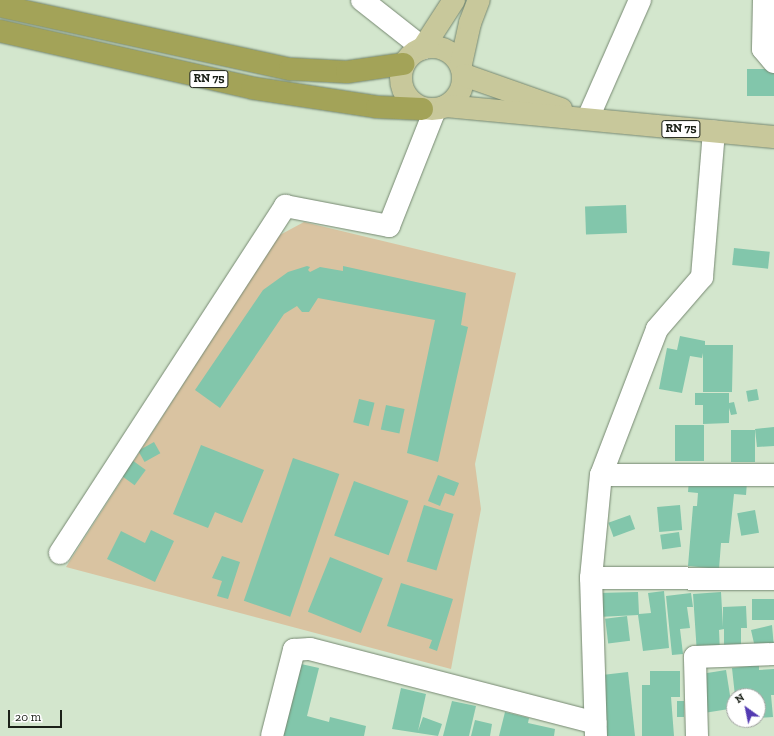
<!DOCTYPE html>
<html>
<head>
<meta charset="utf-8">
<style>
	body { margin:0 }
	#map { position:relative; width:774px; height:736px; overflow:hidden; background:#d3e6cd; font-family:"Zilla Slab",serif }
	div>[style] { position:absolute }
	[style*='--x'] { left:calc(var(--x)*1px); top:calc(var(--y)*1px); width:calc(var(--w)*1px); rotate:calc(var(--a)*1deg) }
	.green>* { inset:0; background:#d9c3a1 }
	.building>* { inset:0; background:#82c6ab; transform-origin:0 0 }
	.roads { filter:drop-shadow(0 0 1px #768871) drop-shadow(0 0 1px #768871) }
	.minor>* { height:22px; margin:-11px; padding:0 11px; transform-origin:11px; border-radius:11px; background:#fff }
	.major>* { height:22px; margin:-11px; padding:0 11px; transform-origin:11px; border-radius:11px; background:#c8c89b }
	.major>.ring { margin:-11px; padding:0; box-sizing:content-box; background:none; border:22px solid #c8c89b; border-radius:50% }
	.highway>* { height:22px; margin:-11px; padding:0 11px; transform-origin:11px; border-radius:11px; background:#a3a358 }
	span { translate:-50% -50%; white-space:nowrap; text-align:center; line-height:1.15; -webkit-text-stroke:3px #fff; paint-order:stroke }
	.shield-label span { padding:1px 3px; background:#fff; border:1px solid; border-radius:3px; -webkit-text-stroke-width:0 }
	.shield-label { font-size:12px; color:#1b2118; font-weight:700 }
	.north { position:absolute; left:726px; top:688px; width:40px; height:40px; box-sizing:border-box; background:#fff; border:1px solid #a4a6a3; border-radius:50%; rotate:327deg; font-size:11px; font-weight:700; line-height:16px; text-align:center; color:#1b2118 }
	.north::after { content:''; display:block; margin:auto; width:14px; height:18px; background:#533ab2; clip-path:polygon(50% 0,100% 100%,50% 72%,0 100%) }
	.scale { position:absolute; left:8px; top:710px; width:54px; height:18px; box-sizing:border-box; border:2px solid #1b2118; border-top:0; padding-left:5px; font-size:12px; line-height:14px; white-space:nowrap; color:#1b2118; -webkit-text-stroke:3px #fff; paint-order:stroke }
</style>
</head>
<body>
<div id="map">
	<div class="green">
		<div style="clip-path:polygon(304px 222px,516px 273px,475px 464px,481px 509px,451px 669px,66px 567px,278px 236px)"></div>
	</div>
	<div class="building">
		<div style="left:747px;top:69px;width:27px;height:27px"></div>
		<div style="left:626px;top:205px;width:28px;height:41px;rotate:88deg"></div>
		<div style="left:734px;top:248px;width:36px;height:17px;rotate:6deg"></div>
		<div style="clip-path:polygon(307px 266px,310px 267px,308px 270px,310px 272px,320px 267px,343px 271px,343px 266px,466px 293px,461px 325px,468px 327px,438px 462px,407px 453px,435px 320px,318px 298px,309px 312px,302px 312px,297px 306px,284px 314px,220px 408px,195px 390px,263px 290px,288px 272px)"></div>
		<div style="clip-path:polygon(680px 336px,705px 341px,705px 345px,733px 345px,732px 392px,703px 392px,703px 353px,702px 358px,690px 356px,682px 393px,659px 389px,667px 348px,677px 350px)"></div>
		<div style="left:757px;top:389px;width:11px;height:11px;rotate:80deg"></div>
		<div style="clip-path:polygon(695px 393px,729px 393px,729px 403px,734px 402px,737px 414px,731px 415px,729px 408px,729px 423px,703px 424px,703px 405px,695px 405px)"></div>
		<div style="left:359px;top:399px;width:16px;height:24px;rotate:14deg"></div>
		<div style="left:386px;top:405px;width:19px;height:25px;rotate:12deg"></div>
		<div style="left:675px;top:425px;width:29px;height:36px"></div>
		<div style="clip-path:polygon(774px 427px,774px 446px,757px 447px,755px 429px)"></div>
		<div style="left:731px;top:430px;width:24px;height:32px"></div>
		<div style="left:154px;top:442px;width:13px;height:18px;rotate:61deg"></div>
		<div style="clip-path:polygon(201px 445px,264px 470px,242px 523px,215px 512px,208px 528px,173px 514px)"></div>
		<div style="left:293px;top:458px;width:49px;height:151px;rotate:19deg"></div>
		<div style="left:132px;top:460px;width:17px;height:19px;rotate:36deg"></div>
		<div style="clip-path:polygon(438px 475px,459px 483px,454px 496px,445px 493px,440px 506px,428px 501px)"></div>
		<div style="clip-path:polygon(689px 479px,747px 482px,746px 495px,734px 494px,729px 543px,721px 543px,719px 569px,688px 566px,693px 506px,697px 506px,698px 493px,688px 492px)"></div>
		<div style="left:354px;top:481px;width:58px;height:58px;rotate:20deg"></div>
		<div style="left:424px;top:505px;width:31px;height:59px;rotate:17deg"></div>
		<div style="left:680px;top:505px;width:25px;height:23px;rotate:85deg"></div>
		<div style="left:755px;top:510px;width:23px;height:18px;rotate:80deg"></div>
		<div style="left:630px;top:515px;width:15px;height:23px;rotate:70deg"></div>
		<div style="clip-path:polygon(151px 530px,174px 541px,155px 582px,107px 559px,121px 531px,145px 543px)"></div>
		<div style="left:679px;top:532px;width:15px;height:19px;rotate:82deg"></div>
		<div style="clip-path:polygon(222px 556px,240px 562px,228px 599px,217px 596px,222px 581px,212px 578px)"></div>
		<div style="left:330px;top:557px;width:57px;height:59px;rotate:22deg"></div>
		<div style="clip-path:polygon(401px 583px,453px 599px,437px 651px,429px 648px,432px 640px,387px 626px)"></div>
		<div style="clip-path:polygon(664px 591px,669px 648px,643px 651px,638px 615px,598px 617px,597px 593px,638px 592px,639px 614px,651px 613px,648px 593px)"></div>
		<div style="clip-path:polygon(721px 592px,723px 627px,723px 607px,746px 606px,747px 628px,741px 628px,741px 650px,724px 651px,724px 629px,719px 630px,720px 653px,697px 654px,693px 594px)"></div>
		<div style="clip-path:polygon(691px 593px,693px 607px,687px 607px,690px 628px,680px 629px,683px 654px,672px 655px,666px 596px)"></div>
		<div style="left:752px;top:599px;width:22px;height:21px"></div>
		<div style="left:627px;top:616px;width:25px;height:22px;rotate:83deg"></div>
		<div style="clip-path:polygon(772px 625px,774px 648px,756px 652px,751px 630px)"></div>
		<div style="clip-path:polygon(292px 662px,319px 668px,307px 716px,329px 722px,330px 717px,366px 726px,364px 736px,273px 736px)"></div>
		<div style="clip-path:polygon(759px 665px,759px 670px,774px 669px,774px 695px,771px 695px,773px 717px,758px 718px,758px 696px,735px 696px,732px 668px)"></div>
		<div style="left:726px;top:670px;width:39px;height:27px;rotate:81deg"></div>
		<div style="clip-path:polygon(650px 671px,680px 671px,680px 697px,671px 697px,674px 736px,642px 736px,642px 685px,650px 685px)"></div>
		<div style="clip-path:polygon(628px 672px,635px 736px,603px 736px,602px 675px)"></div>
		<div style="clip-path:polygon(401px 688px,426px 694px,418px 731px,423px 717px,442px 724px,438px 736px,392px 729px)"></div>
		<div style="clip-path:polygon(452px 701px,476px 706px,469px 736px,443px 736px)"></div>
		<div style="left:677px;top:701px;width:7px;height:16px"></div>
		<div style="clip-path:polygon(505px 712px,529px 718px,528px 723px,555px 729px,554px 736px,499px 736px)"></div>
		<div style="clip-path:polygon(475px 720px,492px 724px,490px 736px,471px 736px)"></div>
	</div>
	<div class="roads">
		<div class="minor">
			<div style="--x:362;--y:0;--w:78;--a:38.2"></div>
			<div style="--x:764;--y:0;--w:49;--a:91.2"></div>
			<div style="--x:763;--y:49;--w:17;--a:50"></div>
			<div style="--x:588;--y:118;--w:129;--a:-66.2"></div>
			<div style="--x:601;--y:475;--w:173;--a:0"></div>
			<div style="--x:60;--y:553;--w:414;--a:-57"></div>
			<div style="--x:285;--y:206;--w:106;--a:10.9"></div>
			<div style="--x:389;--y:226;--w:125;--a:-68.4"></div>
			<div style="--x:591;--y:578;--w:183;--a:0.3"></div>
			<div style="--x:272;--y:736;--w:89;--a:-75.7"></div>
			<div style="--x:294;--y:650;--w:16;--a:-4"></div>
			<div style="--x:310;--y:649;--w:295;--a:14.5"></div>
			<div style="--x:596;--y:736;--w:158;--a:-91.8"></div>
			<div style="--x:591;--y:578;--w:103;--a:-84.5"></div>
			<div style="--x:601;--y:475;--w:156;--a:-69"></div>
			<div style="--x:657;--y:329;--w:69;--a:-49.1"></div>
			<div style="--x:702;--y:277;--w:146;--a:-85.3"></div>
			<div style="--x:697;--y:736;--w:79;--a:-91.5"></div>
			<div style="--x:695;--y:657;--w:79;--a:-2.2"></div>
		</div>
		<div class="major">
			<div class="ring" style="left:401px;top:47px;width:40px;height:40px"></div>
			<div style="--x:423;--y:48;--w:57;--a:-57.1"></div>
			<div style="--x:461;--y:64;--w:42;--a:-77.6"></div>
			<div style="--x:470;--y:23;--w:25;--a:-69"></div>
			<div style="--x:464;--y:75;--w:103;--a:19.3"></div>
			<div style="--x:446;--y:106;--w:329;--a:5.4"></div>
		</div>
		<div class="highway">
			<div style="--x:0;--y:6;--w:297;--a:12.3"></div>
			<div style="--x:290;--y:69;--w:57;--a:3"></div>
			<div style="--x:347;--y:72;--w:57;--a:-8.1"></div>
			<div style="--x:0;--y:31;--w:258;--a:12.7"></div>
			<div style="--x:252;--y:88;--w:126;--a:8.6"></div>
			<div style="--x:377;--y:107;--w:45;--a:2.5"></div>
		</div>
	</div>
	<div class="shield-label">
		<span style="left:209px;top:79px">RN 75</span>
		<span style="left:681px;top:129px">RN 75</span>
	</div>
	<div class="north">N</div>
	<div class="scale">20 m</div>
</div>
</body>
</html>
